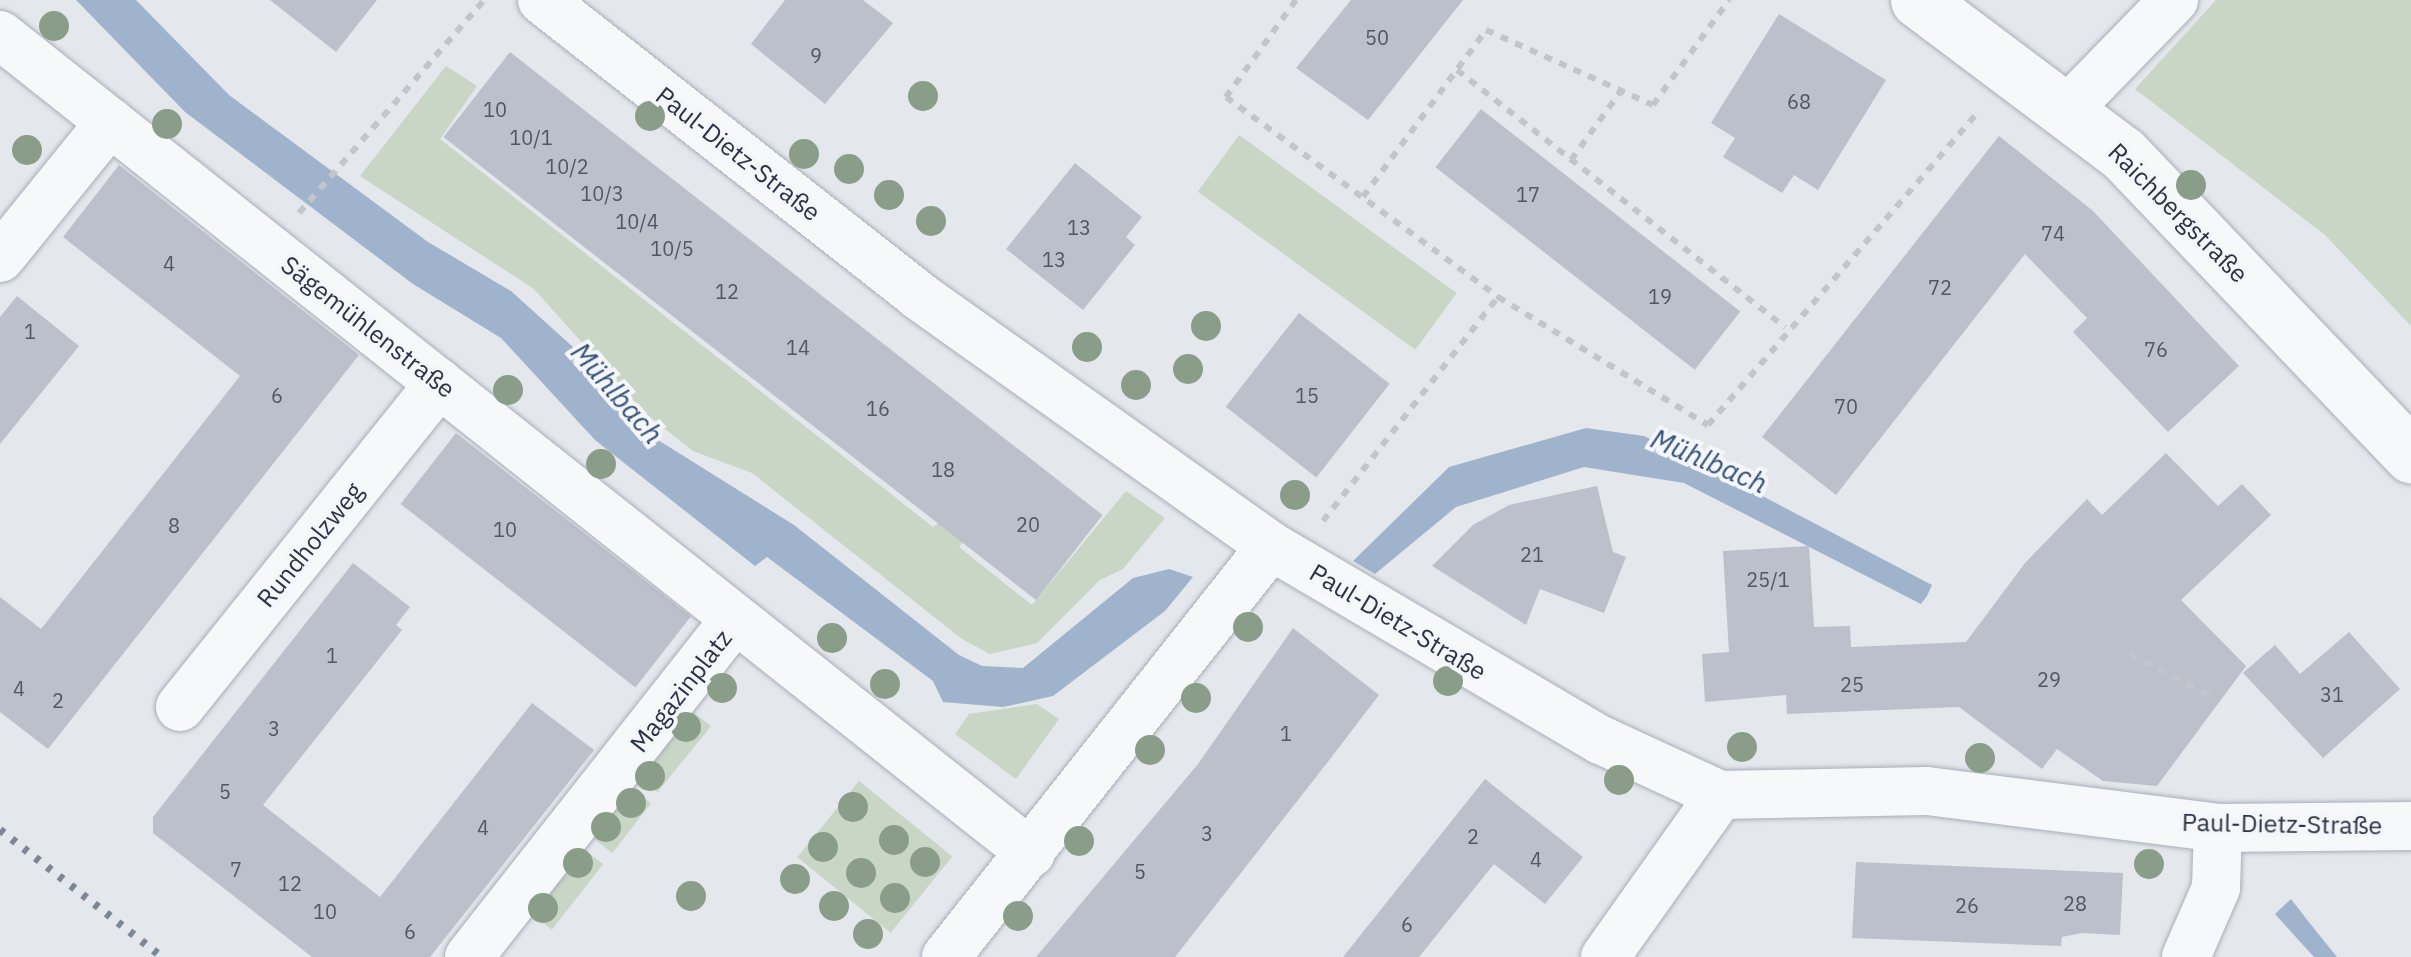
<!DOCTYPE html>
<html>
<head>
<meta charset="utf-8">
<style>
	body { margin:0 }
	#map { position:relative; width:2411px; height:957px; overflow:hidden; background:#e4e7ec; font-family:"IBM Plex Sans",sans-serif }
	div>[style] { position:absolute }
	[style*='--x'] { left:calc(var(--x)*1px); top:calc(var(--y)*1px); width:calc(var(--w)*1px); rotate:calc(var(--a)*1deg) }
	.green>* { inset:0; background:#c9d6c5; transform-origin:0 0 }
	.water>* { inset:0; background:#9fb4cc }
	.building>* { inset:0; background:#bbc0ca; transform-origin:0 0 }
	.path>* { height:6px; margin-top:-3px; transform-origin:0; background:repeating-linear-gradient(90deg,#c2c5cb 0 8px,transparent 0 16px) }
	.roads { filter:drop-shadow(0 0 2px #a9aeb7) drop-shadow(0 0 2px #a9aeb7) }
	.minor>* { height:48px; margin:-24px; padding:0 24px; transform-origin:24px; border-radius:24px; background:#f7f8fa }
	.tertiary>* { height:55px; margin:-27.5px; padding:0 27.5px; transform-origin:27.5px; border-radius:27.5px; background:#f7f8fa }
	.rail>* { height:8px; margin-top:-4px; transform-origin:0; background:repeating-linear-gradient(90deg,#7d8696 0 5px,transparent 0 15px) }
	.trees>* { width:30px; height:30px; margin:-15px; border-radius:50%; background:#899d89 }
	span { translate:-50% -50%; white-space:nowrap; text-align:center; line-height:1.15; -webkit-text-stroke:8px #f4f6f9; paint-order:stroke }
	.number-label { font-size:20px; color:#4f5766 }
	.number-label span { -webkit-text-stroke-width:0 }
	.street-label { font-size:25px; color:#2b3445 }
	.water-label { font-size:28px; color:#34527a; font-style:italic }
</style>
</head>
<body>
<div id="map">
	<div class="green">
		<div style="clip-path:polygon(2216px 0,2411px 0,2411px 326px,2325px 235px,2135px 89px)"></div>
		<div style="clip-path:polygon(446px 66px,477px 86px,440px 139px,933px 527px,948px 517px,970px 533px,959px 547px,1032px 605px,1126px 491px,1165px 518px,1123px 569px,1100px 580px,1037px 643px,990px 654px,962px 639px,752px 473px,693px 451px,645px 413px,534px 289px,360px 176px)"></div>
		<div style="left:1239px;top:135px;width:269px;height:70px;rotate:36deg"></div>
		<div style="clip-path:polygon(1037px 704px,1059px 719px,1016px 779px,955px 734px,969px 714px)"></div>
		<div style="left:686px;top:706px;width:32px;height:85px;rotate:39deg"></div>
		<div style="left:859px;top:781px;width:120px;height:98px;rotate:39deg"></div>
		<div style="left:625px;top:783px;width:33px;height:63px;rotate:38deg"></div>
		<div style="left:577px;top:844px;width:33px;height:83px;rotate:38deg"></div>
	</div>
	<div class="water">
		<div style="clip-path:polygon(76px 0,136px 0,229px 95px,428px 242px,511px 291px,584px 357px,642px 430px,794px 525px,959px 655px,982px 666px,1023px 668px,1133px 578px,1169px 569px,1193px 577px,1165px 611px,1053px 696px,1003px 707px,943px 702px,933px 681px,767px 557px,755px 566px,595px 440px,501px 338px,413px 284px,185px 112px)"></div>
		<div style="clip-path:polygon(1586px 428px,1644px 436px,1671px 448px,1932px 585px,1927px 596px,1921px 604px,1684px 483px,1584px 467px,1456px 507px,1375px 574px,1353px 561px,1449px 467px)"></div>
		<div style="clip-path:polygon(2291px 899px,2308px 921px,2337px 957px,2314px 957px,2275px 914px)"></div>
	</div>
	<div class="building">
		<div style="clip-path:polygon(270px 0,377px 0,336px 52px)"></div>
		<div style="clip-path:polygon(785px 0,863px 0,893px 23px,825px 104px,751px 44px)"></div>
		<div style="clip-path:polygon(1351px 0,1463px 0,1368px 120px,1296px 68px)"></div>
		<div style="clip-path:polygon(1779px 14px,1886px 80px,1818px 190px,1794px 175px,1782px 193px,1723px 157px,1735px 138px,1711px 123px)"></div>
		<div style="left:510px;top:52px;width:752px;height:108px;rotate:38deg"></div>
		<div style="left:1481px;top:109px;width:329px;height:74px;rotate:38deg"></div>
		<div style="clip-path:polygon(1999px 136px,2092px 210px,2239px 366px,2168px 432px,2073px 332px,2087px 318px,2025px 254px,1836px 495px,1762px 437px)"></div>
		<div style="clip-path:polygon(1075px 163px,1142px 217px,1126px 237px,1135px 245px,1083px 310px,1006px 249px)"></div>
		<div style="clip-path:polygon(119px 165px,359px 355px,48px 749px,0 712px,0 597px,41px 629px,240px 376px,63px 237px)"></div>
		<div style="clip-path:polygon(17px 296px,79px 346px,0 444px,0 317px)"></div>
		<div style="left:1299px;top:313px;width:115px;height:119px;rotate:38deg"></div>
		<div style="left:456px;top:433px;width:298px;height:90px;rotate:38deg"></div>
		<div style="clip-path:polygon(2166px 453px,2218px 506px,2242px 484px,2271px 515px,2181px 600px,2246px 666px,2157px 786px,2103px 781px,2057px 749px,2042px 769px,1959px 707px,1787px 714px,1786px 695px,1705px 702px,1702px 654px,1729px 652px,1723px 551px,1809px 546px,1814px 627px,1850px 626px,1851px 647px,1966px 642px,2025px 563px,2087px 499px,2102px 515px)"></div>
		<div style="clip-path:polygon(1597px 486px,1613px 552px,1626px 557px,1604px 613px,1540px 589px,1526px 625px,1432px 566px,1473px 525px,1509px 505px)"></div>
		<div style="clip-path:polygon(353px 563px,410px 607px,396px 625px,402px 630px,263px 805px,380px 897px,532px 703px,594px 750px,430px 957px,312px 957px,153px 833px,153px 817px)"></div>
		<div style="clip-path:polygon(1293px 628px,1379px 695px,1327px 763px,1175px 957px,1036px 957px,1198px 764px)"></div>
		<div style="clip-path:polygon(2349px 632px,2400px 689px,2323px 758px,2243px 673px,2275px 645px,2300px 674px)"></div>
		<div style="clip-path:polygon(1485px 779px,1583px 857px,1545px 904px,1494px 864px,1419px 957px,1343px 957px)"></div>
		<div style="clip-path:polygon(1856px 862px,2123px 873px,2120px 935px,2082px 933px,2062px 937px,2061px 946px,1852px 938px)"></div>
	</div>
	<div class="path">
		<div style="--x:1296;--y:0;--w:120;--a:125.8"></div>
		<div style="--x:1226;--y:97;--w:338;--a:36.3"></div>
		<div style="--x:1498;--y:297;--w:246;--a:31.4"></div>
		<div style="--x:1708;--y:425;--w:415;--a:-49.2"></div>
		<div style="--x:1457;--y:70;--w:417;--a:38.1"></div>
		<div style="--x:1571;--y:160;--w:85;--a:-54.1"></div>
		<div style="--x:1363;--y:197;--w:207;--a:-53.6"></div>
		<div style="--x:1486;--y:30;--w:183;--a:24.2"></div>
		<div style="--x:1653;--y:105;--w:130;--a:-54.1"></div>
		<div style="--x:299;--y:213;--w:282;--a:-49"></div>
		<div style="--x:1323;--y:521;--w:284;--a:-52"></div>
		<div style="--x:2130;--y:654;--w:93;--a:27.7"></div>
	</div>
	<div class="roads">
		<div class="minor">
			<div style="--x:542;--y:0;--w:479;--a:38.1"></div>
			<div style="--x:919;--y:296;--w:432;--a:35.4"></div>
			<div style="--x:1271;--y:546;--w:383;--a:30.5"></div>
			<div style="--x:1601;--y:740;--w:131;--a:24.8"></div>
			<div style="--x:1720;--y:795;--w:207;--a:-1.1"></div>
			<div style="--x:1927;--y:791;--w:293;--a:7.2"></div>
			<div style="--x:2218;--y:828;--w:193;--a:-0.6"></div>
			<div style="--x:0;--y:35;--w:1316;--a:38.43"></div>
			<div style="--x:2066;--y:111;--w:155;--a:-45.8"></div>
			<div style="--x:0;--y:258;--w:175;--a:-51"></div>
			<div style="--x:180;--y:707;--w:415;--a:-51.3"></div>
			<div style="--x:469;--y:957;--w:425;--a:-51.8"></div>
			<div style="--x:946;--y:957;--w:524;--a:-51.66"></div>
			<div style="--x:1605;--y:957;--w:199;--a:-54.6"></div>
			<div style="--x:2186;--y:957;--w:75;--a:-66.5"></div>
			<div style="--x:2216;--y:888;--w:60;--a:-88.1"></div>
		</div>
		<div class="tertiary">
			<div style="--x:1918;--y:0;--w:256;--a:36.9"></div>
			<div style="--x:2123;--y:154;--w:417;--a:46.3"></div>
		</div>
	</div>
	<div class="rail">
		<div style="--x:0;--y:830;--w:206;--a:38.1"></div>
	</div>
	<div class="trees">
		<div style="left:54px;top:26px"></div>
		<div style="left:923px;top:96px"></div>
		<div style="left:650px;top:116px"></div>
		<div style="left:167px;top:124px"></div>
		<div style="left:27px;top:150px"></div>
		<div style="left:804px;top:154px"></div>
		<div style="left:849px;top:169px"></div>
		<div style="left:2191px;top:185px"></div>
		<div style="left:889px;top:195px"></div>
		<div style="left:931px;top:221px"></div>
		<div style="left:1206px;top:326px"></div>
		<div style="left:1087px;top:347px"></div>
		<div style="left:1188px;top:369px"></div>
		<div style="left:1136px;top:385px"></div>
		<div style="left:508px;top:390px"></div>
		<div style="left:601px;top:464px"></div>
		<div style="left:1295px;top:495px"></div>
		<div style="left:1248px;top:627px"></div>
		<div style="left:832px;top:638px"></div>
		<div style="left:1448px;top:681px"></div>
		<div style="left:885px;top:684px"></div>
		<div style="left:722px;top:688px"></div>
		<div style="left:1196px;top:698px"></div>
		<div style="left:686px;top:727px"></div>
		<div style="left:1742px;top:747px"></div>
		<div style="left:1150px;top:750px"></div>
		<div style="left:1980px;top:758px"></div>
		<div style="left:650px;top:776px"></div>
		<div style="left:1619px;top:780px"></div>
		<div style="left:631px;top:803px"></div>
		<div style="left:853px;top:807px"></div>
		<div style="left:606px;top:827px"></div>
		<div style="left:894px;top:840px"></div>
		<div style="left:1079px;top:841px"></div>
		<div style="left:823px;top:847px"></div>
		<div style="left:925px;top:862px"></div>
		<div style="left:578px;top:863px"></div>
		<div style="left:2149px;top:864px"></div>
		<div style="left:861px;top:873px"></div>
		<div style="left:795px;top:879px"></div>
		<div style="left:691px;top:896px"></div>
		<div style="left:895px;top:898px"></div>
		<div style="left:834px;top:906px"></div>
		<div style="left:543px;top:908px"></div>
		<div style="left:1018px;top:916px"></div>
		<div style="left:868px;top:934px"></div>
	</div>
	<div class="number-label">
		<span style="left:1377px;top:37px">50</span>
		<span style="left:816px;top:55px">9</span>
		<span style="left:1799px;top:101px">68</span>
		<span style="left:495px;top:109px">10</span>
		<span style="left:531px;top:137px">10/1</span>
		<span style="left:567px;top:166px">10/2</span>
		<span style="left:602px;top:193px">10/3</span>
		<span style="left:1528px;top:194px">17</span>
		<span style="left:637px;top:221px">10/4</span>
		<span style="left:1079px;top:227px">13</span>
		<span style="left:2053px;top:233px">74</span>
		<span style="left:672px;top:248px">10/5</span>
		<span style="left:1054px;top:259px">13</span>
		<span style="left:169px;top:263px">4</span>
		<span style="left:1940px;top:287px">72</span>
		<span style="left:727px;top:291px">12</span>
		<span style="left:1660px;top:296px">19</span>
		<span style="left:30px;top:331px">1</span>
		<span style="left:798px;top:347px">14</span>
		<span style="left:2156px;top:349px">76</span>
		<span style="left:277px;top:395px">6</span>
		<span style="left:1307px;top:395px">15</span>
		<span style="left:1846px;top:406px">70</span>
		<span style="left:878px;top:408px">16</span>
		<span style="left:943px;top:469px">18</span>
		<span style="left:1028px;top:524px">20</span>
		<span style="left:174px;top:525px">8</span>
		<span style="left:505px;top:529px">10</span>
		<span style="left:1532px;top:554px">21</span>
		<span style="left:1768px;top:579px">25/1</span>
		<span style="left:332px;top:655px">1</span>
		<span style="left:2049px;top:679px">29</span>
		<span style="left:1852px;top:684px">25</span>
		<span style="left:19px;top:688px">4</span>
		<span style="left:2332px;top:694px">31</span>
		<span style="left:58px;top:700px">2</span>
		<span style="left:274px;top:728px">3</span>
		<span style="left:1286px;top:733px">1</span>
		<span style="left:225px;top:791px">5</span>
		<span style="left:483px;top:827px">4</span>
		<span style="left:1207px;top:833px">3</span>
		<span style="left:1473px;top:836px">2</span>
		<span style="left:1536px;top:859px">4</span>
		<span style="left:236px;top:869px">7</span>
		<span style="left:1140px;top:871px">5</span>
		<span style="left:290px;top:883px">12</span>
		<span style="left:2075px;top:903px">28</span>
		<span style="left:1967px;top:905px">26</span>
		<span style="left:325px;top:911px">10</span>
		<span style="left:1407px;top:924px">6</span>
		<span style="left:410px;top:931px">6</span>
	</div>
	<div class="street-label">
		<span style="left:738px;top:154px;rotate:38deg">Paul-Dietz-Straße</span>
		<span style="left:2178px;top:213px;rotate:45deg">Raichbergstraße</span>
		<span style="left:368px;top:327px;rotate:38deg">Sägemühlenstraße</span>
		<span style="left:310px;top:545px;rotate:-51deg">Rundholzweg</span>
		<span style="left:1398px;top:622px;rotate:31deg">Paul-Dietz-Straße</span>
		<span style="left:681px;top:691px;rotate:-52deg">Magazinplatz</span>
		<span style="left:2282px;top:824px;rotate:1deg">Paul-Dietz-Straße</span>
	</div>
	<div class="water-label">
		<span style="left:617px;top:393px;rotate:49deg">Mühlbach</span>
		<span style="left:1709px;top:461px;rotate:23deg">Mühlbach</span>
	</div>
</div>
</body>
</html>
